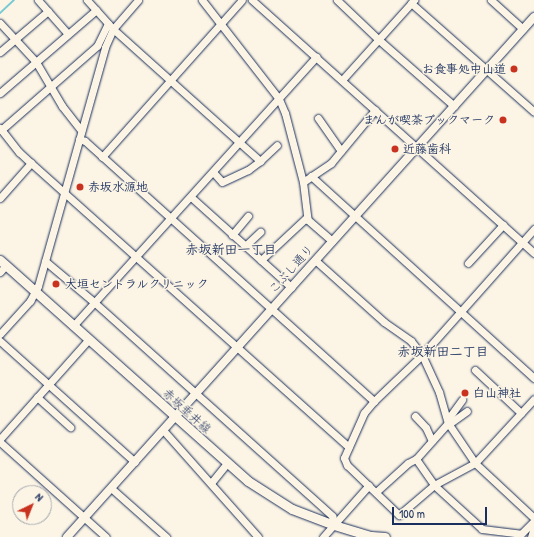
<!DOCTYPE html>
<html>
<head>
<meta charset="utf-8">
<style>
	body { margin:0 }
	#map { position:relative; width:534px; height:537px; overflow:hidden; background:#fcf5e5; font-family:"Patrick Hand","Klee One",sans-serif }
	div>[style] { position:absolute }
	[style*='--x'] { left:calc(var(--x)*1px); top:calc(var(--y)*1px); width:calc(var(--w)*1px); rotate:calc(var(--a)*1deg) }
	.stream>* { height:2px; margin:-1px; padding:0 1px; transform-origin:1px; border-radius:1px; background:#79cad3 }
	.roads { filter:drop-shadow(0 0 1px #1b2f5e) drop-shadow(0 0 1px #1b2f5e) }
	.minor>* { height:7px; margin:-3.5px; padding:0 3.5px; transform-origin:3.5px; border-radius:3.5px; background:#fcf5e5 }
	.tertiary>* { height:8px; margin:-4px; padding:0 4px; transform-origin:4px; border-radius:4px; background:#fcf5e5 }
	.secondary>* { height:9px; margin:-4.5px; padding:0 4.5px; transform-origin:4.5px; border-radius:4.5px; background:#fcf5e5 }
	.dots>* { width:11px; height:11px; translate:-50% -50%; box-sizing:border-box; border:2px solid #fcf5e5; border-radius:50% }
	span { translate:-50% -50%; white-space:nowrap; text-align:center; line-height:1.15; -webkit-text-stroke:3px #fcf5e5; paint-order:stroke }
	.poi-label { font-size:12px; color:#1b2f5e; font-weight:700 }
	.right { translate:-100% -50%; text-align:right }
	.left { translate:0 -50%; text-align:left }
	.street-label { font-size:12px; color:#1b2f5e }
	.neighbourhood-label { font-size:13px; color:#1b2f5e; font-weight:700 }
	.north { position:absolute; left:12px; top:485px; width:40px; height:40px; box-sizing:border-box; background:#fcf5e5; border:1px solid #a2a6af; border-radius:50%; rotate:43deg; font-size:11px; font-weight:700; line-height:16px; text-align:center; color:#1b2f5e }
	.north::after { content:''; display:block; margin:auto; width:14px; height:18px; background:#c8321e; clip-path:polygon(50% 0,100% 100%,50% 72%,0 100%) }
	.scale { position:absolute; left:392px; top:507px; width:95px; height:18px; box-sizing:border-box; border:2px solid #1b2f5e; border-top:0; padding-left:5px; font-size:12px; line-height:14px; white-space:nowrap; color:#1b2f5e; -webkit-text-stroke:3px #fcf5e5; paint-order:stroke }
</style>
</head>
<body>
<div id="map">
	<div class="stream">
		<div style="--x:0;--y:13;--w:19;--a:-43"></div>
	</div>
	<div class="roads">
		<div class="minor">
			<div style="--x:38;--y:0;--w:45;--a:48.6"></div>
			<div style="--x:87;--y:0;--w:39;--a:48"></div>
			<div style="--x:113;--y:29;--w:198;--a:41.9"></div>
			<div style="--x:260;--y:161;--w:23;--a:-43"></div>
			<div style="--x:202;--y:0;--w:125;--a:52.1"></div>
			<div style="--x:279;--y:99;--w:15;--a:67"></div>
			<div style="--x:285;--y:113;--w:71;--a:75.4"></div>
			<div style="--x:303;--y:182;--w:38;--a:83"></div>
			<div style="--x:308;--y:220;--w:32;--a:41"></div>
			<div style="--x:252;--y:0;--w:379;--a:41.9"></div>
			<div style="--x:337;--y:0;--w:58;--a:43.6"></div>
			<div style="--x:379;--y:40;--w:100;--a:41.3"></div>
			<div style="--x:491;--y:0;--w:43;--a:42.2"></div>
			<div style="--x:411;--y:3;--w:164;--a:41.5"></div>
			<div style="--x:0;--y:23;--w:53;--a:47.3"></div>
			<div style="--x:36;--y:62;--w:51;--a:59.4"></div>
			<div style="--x:62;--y:106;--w:31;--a:52"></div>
			<div style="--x:0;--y:52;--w:63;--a:-40.5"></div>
			<div style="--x:342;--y:80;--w:108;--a:-48"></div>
			<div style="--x:0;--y:93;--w:127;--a:-40.8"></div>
			<div style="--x:318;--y:118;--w:40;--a:55.1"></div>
			<div style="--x:0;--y:128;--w:31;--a:52"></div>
			<div style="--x:19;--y:152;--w:16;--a:43"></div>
			<div style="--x:31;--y:163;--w:426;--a:41.8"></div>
			<div style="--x:1;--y:130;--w:128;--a:-41.2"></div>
			<div style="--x:97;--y:46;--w:25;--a:-64"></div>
			<div style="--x:79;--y:139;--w:6;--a:18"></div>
			<div style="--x:85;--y:141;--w:389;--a:42"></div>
			<div style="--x:102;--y:157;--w:210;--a:-48.3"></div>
			<div style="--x:213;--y:172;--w:13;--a:48"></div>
			<div style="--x:222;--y:182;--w:29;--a:-25"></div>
			<div style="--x:248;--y:170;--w:15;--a:-37"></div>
			<div style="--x:311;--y:176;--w:301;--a:42.2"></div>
			<div style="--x:303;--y:182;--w:34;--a:-34"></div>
			<div style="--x:331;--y:163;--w:69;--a:-50.3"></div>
			<div style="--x:191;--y:197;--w:135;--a:42"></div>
			<div style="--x:0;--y:198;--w:47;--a:-48.5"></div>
			<div style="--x:534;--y:229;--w:169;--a:131.6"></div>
			<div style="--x:422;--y:355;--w:66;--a:136.2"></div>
			<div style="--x:374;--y:401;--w:16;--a:130"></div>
			<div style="--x:364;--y:413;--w:49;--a:114"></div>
			<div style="--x:344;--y:458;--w:8;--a:67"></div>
			<div style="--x:347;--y:465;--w:72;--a:43.9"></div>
			<div style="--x:399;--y:515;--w:46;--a:-40.6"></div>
			<div style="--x:434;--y:485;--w:47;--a:-28.2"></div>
			<div style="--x:475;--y:463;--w:87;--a:-47.3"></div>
			<div style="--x:232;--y:235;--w:25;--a:-50"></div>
			<div style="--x:245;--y:246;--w:21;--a:-43"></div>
			<div style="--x:261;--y:260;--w:63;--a:-43.1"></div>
			<div style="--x:315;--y:260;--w:93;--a:41.9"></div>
			<div style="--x:384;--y:322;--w:33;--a:35"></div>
			<div style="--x:411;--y:341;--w:18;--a:52"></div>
			<div style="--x:422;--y:355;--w:41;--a:65.3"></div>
			<div style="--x:439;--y:392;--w:32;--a:74"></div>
			<div style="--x:448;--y:423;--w:48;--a:56"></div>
			<div style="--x:475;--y:463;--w:81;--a:43"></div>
			<div style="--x:45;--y:261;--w:65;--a:40"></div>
			<div style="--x:95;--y:303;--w:319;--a:41.9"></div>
			<div style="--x:332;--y:516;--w:9;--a:77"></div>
			<div style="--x:468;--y:263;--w:52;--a:-47.4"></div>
			<div style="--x:0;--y:272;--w:9;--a:-49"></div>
			<div style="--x:73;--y:326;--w:363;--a:-47.9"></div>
			<div style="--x:0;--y:334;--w:45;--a:-47.7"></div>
			<div style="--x:30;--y:301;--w:17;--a:-62"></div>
			<div style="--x:38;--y:286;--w:248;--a:-74.3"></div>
			<div style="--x:105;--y:47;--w:20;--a:-66"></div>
			<div style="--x:113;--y:29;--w:38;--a:-49"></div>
			<div style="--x:0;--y:341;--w:181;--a:41.9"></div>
			<div style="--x:475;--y:370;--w:63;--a:43.1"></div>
			<div style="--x:37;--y:397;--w:45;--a:42.3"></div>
			<div style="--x:415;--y:416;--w:16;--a:47"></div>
			<div style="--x:426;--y:428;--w:14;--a:65"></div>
			<div style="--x:448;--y:419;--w:24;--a:-54"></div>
			<div style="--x:449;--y:424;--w:22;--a:-36"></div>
			<div style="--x:163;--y:430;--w:143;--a:48.4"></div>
			<div style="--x:0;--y:439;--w:134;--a:-48.3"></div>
			<div style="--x:0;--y:442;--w:142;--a:41.9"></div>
			<div style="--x:416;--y:459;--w:48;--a:-48.4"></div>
			<div style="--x:211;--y:483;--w:26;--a:-51"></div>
			<div style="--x:111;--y:488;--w:74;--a:41.7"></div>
			<div style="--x:376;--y:492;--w:43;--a:-42.2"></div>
			<div style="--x:408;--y:463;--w:9;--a:-27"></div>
			<div style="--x:416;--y:459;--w:32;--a:55"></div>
			<div style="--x:434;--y:485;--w:65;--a:42.5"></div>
			<div style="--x:482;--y:529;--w:39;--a:7"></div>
			<div style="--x:521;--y:534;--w:18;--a:-45"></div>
			<div style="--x:323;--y:537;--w:69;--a:-48.5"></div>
			<div style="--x:531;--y:537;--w:10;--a:-73"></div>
		</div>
		<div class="tertiary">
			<div style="--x:67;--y:537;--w:699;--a:-48.07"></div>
		</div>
		<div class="secondary">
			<div style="--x:0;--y:260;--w:332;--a:41.7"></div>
			<div style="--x:248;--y:481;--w:52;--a:32.5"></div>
			<div style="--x:292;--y:509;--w:45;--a:20.9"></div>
			<div style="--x:334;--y:525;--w:39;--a:17"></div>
			<div style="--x:371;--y:536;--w:14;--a:4"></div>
		</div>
	</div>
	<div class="dots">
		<div style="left:514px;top:69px;background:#c8321e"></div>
		<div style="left:503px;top:120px;background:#c8321e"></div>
		<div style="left:395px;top:149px;background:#c8321e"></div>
		<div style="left:80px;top:187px;background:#c8321e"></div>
		<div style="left:56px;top:284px;background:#c8321e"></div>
		<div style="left:465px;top:393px;background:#c8321e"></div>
	</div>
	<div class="poi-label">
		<span class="right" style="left:506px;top:69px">お食事処中山道</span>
		<span class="right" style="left:495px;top:120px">まんが喫茶ブックマーク</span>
		<span class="left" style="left:403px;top:149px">近藤歯科</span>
		<span class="left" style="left:88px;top:187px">赤坂水源地</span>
		<span class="left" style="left:65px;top:284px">大垣セントラルクリニック</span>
		<span class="left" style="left:473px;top:393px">白山神社</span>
	</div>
	<div class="street-label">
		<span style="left:291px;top:269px;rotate:-48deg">こぶし通り</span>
		<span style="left:187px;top:411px;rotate:42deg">赤坂垂井線</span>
	</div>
	<div class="neighbourhood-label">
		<span style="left:231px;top:249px">赤坂新田一丁目</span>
		<span style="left:443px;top:351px">赤坂新田二丁目</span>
	</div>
	<div class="north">N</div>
	<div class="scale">100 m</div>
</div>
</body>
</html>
